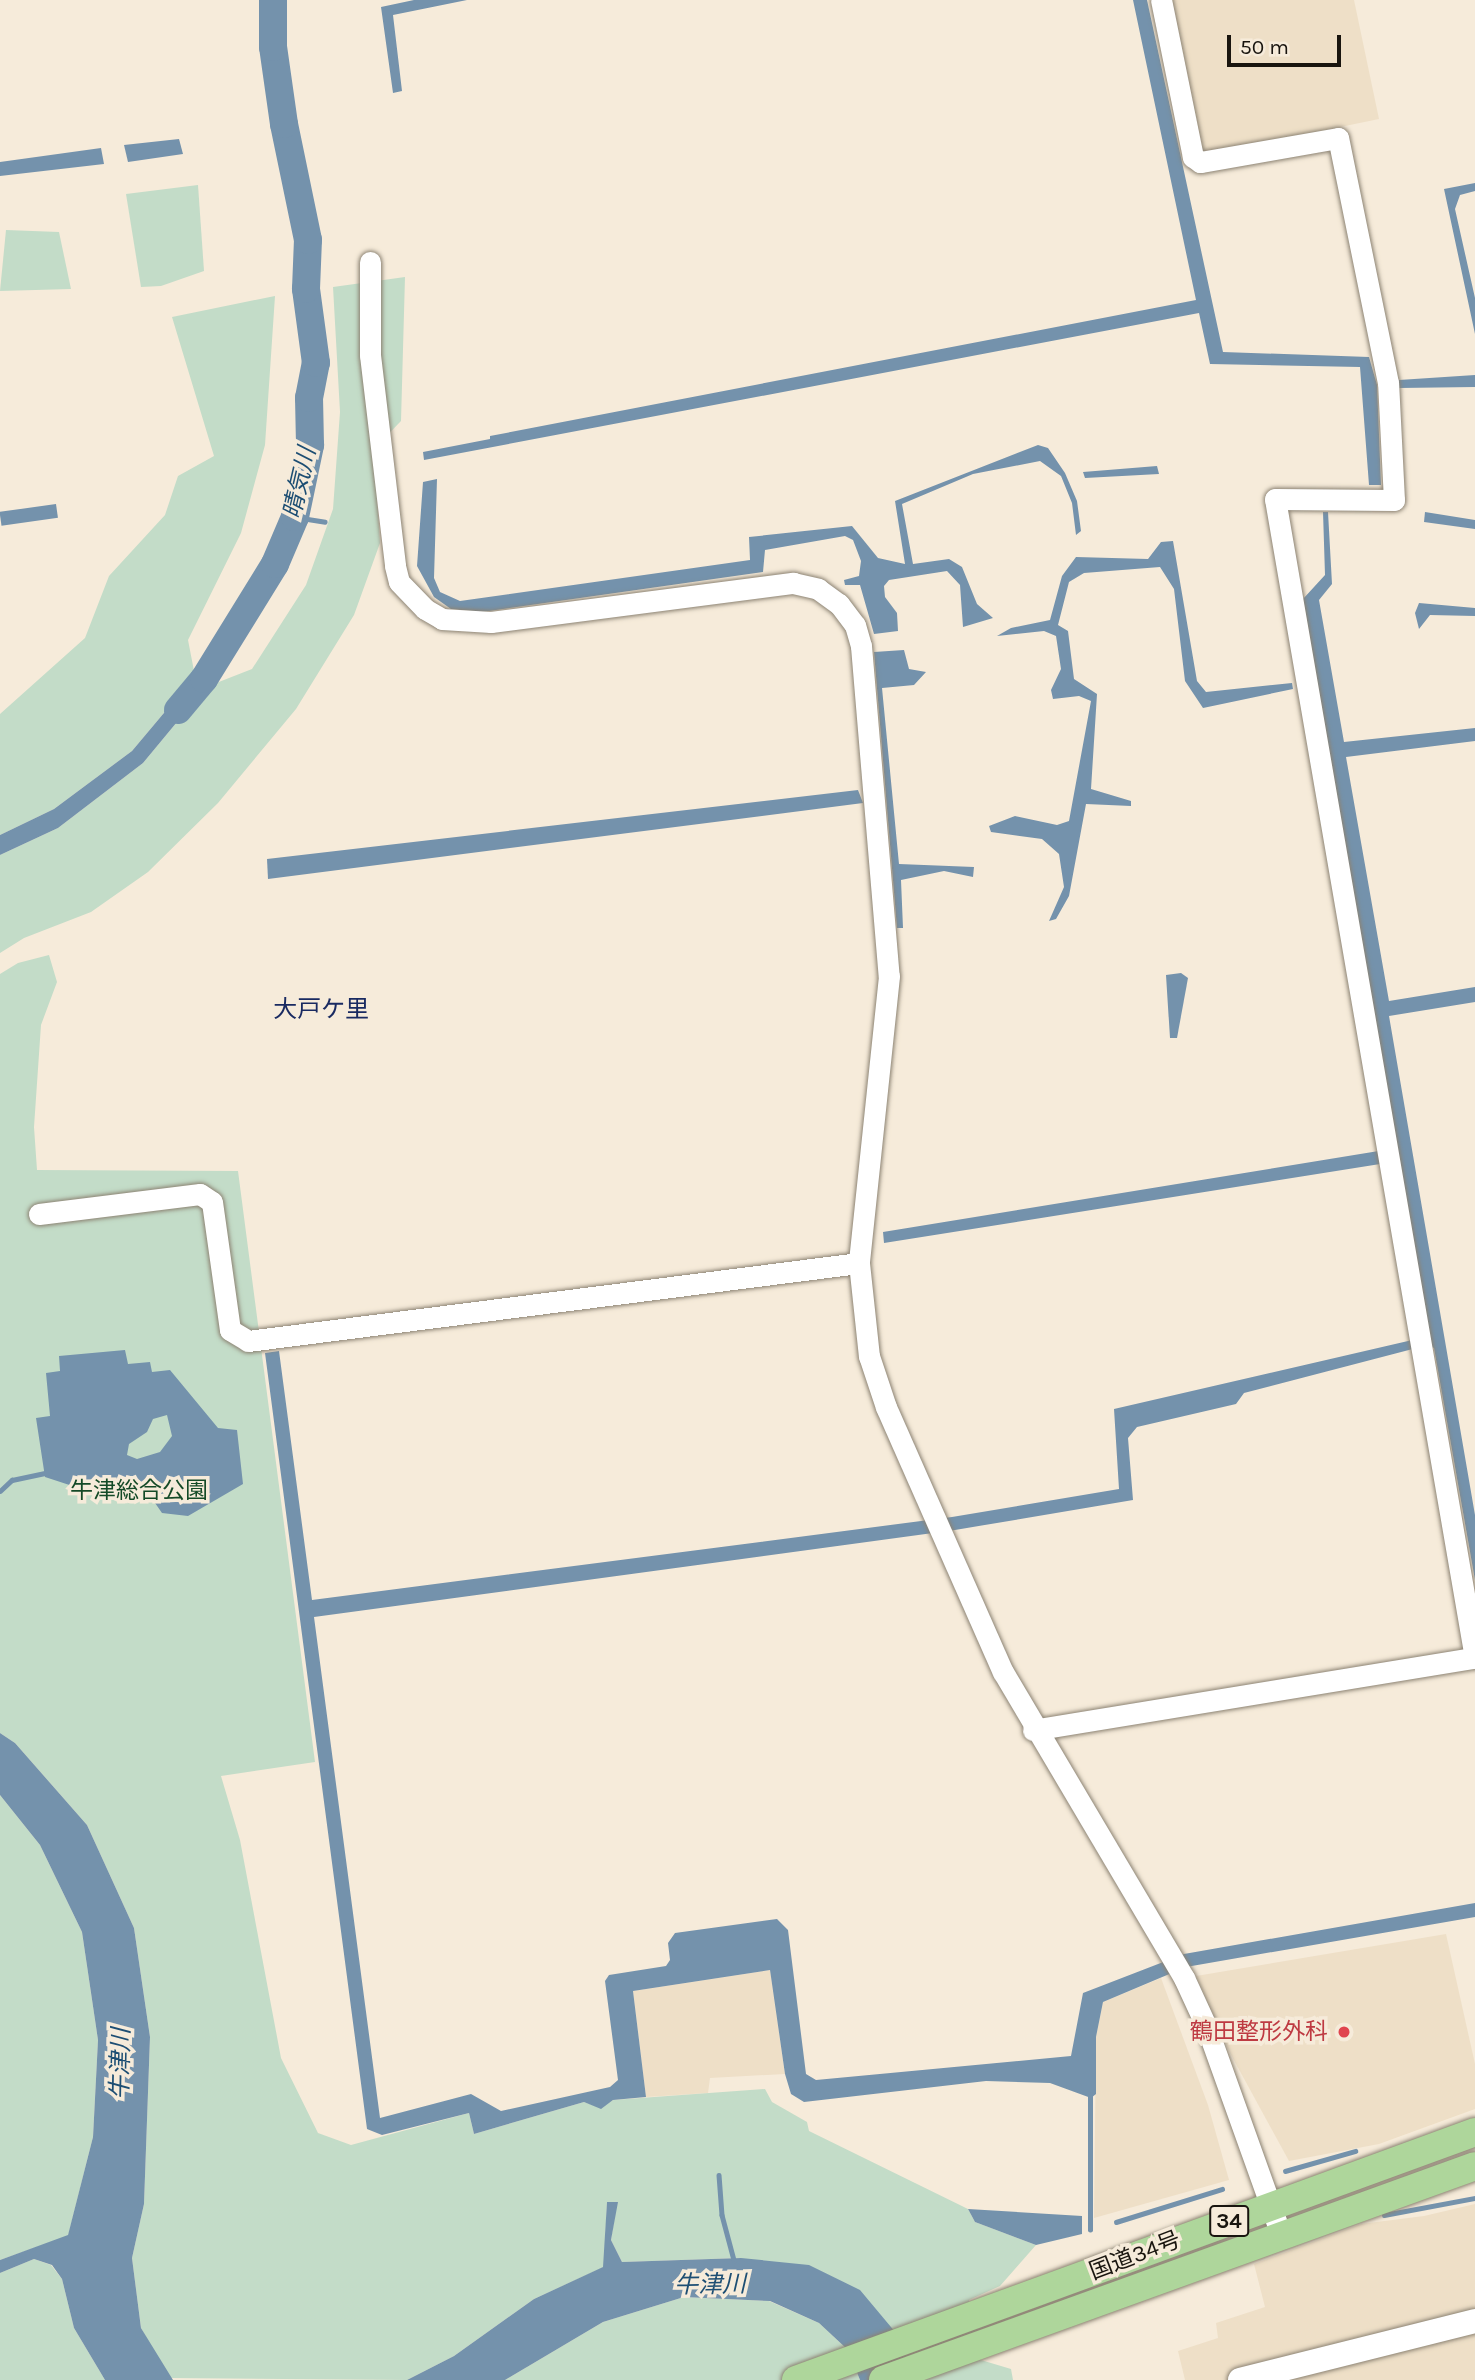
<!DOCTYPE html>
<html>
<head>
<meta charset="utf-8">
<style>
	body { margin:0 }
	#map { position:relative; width:1475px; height:2380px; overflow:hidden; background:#f6ebda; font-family:Karla,"Noto Sans JP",sans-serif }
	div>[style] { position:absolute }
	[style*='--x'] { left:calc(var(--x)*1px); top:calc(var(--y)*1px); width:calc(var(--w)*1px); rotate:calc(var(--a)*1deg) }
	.built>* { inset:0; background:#eedfc7 }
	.green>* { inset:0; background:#c3dcc8 }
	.water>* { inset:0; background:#7492ac; transform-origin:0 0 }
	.stream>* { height:4.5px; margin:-2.25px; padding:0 2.25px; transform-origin:2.25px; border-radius:2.25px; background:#7492ac }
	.river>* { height:28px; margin:-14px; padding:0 14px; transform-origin:14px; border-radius:14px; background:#7492ac }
	.roads { filter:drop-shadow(0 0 2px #8c8373) drop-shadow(0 0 2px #8c8373) }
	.tertiary>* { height:21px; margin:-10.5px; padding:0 10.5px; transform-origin:10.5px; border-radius:10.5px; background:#fff }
	.secondary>* { height:24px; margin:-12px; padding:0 12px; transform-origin:12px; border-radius:12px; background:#fff }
	.trunk>* { height:28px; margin:-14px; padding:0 14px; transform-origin:14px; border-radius:14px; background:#aed69b }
	.dots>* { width:19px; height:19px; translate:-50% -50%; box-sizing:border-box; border:4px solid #f6ebda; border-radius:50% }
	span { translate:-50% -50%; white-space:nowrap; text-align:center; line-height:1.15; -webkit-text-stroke:7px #f6ebda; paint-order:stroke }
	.shield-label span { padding:2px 5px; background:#f6ebda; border:2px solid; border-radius:5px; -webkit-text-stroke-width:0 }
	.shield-label { font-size:21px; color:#19150f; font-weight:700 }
	.park-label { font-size:23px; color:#144a27 }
	.health-label { font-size:23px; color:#be3a42 }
	.right { translate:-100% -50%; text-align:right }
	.street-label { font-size:23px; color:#19150f }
	.water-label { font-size:24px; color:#1d4e73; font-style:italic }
	.neighbourhood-label { font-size:24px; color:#192a61 }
	.scale { position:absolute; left:1227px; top:35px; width:114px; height:32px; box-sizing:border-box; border:4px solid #19150f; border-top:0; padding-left:9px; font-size:21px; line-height:24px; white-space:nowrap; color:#19150f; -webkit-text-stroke:5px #f6ebda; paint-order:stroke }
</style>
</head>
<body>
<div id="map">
	<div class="built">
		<div style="clip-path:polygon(1169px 0,1354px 0,1379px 119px,1209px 154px,1200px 149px)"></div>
		<div style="clip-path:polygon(1446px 1934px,1475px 2064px,1475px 2109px,1379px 2144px,1289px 2161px,1230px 2053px,1196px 1976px)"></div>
		<div style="clip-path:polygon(770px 1970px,785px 2074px,710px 2078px,708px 2093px,646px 2097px,633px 1991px)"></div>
		<div style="clip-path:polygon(1161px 1978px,1208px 2105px,1229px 2180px,1094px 2218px,1096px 2037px,1103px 2002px)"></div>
		<div style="clip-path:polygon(1475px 2204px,1475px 2380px,1185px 2380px,1178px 2351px,1218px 2338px,1216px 2323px,1265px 2307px,1254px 2264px,1361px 2224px,1424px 2216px)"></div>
	</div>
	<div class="green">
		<div style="clip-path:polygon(198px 185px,204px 271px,161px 286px,141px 287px,126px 194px)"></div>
		<div style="clip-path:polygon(6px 230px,59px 232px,71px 289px,0 291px)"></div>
		<div style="clip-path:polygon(405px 277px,401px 421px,374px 449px,380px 543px,354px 615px,296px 709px,218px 803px,148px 872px,91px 912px,24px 938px,0 953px,0 855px,58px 828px,143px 763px,206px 687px,252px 669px,306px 585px,333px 509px,340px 412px,333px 287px)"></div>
		<div style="clip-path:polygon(275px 296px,265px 445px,241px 533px,188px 640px,195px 676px,132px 751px,54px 809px,0 835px,0 714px,85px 638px,109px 576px,165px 515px,178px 476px,214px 456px,172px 317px)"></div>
		<div style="clip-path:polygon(49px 955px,57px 982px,41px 1025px,34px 1127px,37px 1170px,238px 1171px,315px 1762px,221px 1776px,240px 1840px,281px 2058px,318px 2133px,351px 2145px,469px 2113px,474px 2134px,584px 2102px,601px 2108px,613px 2100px,765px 2089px,772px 2102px,807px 2122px,809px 2131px,968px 2209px,975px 2222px,1036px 2245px,1000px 2286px,969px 2300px,981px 2360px,1011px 2369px,1013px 2380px,912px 2380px,741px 2258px,622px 2262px,611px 2240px,617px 2202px,607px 2202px,604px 2267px,534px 2299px,454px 2356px,407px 2380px,168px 2378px,141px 2328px,132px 2258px,144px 2204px,150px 2037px,134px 1928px,87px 1825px,15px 1743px,0 1733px,0 974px,18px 963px)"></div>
		<div style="clip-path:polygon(0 1795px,40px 1845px,82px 1932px,98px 2040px,93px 2137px,68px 2236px,0 2260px)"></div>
		<div style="clip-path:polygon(34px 2259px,51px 2265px,62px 2279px,74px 2328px,105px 2380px,0 2380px,0 2273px)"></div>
		<div style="clip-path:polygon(684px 2297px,769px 2301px,819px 2323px,848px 2350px,860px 2380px,505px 2380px,603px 2322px)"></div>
	</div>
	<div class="water">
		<div style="clip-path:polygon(414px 0,467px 0,393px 15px,402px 91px,393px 93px,381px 7px)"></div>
		<div style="clip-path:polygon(1133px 0,1147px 0,1223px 352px,1369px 357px,1377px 385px,1381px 485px,1369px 485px,1360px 367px,1210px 364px,1199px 313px,424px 460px,423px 452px,490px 439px,490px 436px,1196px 300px)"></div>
		<div style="clip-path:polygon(179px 139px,183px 154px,128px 162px,124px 145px)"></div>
		<div style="clip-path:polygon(101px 148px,104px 164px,0 176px,0 162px)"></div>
		<div style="clip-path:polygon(1475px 183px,1475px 191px,1460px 195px,1455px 209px,1475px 298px,1475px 334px,1444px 189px)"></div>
		<div style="clip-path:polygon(1475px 375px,1475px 387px,1399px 388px,1399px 380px)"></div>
		<div style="clip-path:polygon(1038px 445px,1048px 448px,1065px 473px,1077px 501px,1081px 531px,1076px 535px,1072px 503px,1061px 476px,1040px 461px,973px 474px,902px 504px,913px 564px,949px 559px,962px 567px,977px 604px,993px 618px,963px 627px,960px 585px,947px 571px,889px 580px,884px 586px,885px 597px,897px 613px,898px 631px,874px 634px,860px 585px,845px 585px,844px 580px,859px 576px,861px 561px,853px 540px,845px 536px,765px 550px,763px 572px,482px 612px,451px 609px,434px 597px,417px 566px,423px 482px,437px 479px,434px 578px,440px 592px,460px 601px,750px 560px,749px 537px,852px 526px,878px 558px,905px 564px,895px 501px)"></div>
		<div style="clip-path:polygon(1157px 466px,1159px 474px,1085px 478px,1083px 472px)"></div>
		<div style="left:56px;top:504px;width:14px;height:57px;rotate:82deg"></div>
		<div style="clip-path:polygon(1323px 512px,1328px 512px,1332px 584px,1319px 600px,1344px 742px,1475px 728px,1475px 741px,1346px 757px,1389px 1001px,1475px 987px,1475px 1002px,1389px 1016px,1475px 1515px,1475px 1580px,1434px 1348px,1428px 1345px,1244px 1393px,1236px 1404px,1137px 1427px,1128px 1438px,1133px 1500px,955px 1530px,314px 1617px,380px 2118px,471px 2094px,501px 2111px,610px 2087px,618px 2080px,605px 1981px,609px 1975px,666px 1966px,670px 1960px,668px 1943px,675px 1933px,777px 1919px,788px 1930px,806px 2074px,816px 2080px,1071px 2056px,1083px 1993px,1184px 1954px,1475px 1903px,1475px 1917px,1186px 1967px,1103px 2002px,1096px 2037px,1096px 2094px,1091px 2098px,1050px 2083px,986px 2081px,804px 2102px,791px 2094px,785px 2074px,770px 1970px,633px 1991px,646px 2097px,613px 2100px,601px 2109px,584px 2102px,474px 2134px,469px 2113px,382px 2135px,367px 2129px,265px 1353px,279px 1351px,312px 1600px,952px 1517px,1119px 1489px,1114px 1409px,1421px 1338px,1399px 1161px,884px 1243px,883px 1232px,1397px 1148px,1303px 599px,1325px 575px)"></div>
		<div style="clip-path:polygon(1425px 512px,1475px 520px,1475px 529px,1424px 522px)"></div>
		<div style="clip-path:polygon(1173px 541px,1197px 681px,1206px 692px,1292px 683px,1293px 689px,1203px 708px,1185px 681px,1174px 589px,1160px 567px,1084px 573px,1069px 582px,1058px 625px,1068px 631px,1074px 679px,1097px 694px,1091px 789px,1131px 801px,1131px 806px,1086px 804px,1069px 896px,1056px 919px,1049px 921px,1064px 887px,1059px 854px,1042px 839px,991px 832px,989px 826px,1015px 816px,1057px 825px,1069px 821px,1091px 701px,1079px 696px,1053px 699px,1051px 690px,1061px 669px,1056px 636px,1044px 631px,997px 636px,1011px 628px,1050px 620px,1062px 576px,1076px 557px,1148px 559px,1161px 542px)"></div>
		<div style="clip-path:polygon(1419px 603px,1475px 608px,1475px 616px,1430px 615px,1419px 629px,1415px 613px)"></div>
		<div style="clip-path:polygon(904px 650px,909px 669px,926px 672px,914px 685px,882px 688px,899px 864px,974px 867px,973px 877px,944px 871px,901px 880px,903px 928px,897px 928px,874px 652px)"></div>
		<div style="clip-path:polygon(195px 676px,206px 687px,143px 763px,58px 828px,0 855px,0 835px,54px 809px,132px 751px)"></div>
		<div style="clip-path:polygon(858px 790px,863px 803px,268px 879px,267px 859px)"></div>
		<div style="clip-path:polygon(1181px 973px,1188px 978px,1177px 1038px,1170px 1038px,1166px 975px)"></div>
		<div style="clip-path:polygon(evenodd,125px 1350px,128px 1364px,150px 1362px,152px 1372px,170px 1370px,218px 1428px,237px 1430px,243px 1484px,188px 1516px,162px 1513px,139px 1480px,129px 1479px,97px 1494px,45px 1477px,36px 1418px,50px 1416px,46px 1373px,60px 1371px,59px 1356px,125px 1350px,167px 1415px,172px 1436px,160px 1452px,137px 1459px,127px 1455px,129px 1444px,147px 1432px,153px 1419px,167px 1415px)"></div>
		<div style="clip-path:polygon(0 1733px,15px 1743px,87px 1825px,134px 1928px,150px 2037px,144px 2204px,132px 2258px,141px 2328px,173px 2380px,105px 2380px,74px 2328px,62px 2279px,52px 2265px,34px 2259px,0 2273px,0 2260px,68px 2235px,93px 2137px,98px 2040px,82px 1932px,40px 1845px,0 1795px)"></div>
		<div style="clip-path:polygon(607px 2202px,618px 2202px,611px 2240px,622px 2262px,741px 2258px,809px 2265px,860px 2290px,901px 2339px,912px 2380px,860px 2380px,848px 2350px,819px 2323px,770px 2301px,684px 2297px,603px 2322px,505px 2380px,407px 2380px,454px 2356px,534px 2299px,603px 2267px)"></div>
		<div style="clip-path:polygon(968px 2209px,1082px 2216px,1082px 2234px,1036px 2245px,975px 2222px)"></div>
	</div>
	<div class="stream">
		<div style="--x:295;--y:517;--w:30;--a:9"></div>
		<div style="--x:0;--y:1491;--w:16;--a:-43"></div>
		<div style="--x:12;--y:1480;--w:38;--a:-12"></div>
		<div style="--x:1285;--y:2171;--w:73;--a:-15.9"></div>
		<div style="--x:719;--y:2175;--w:40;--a:85.7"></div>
		<div style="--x:722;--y:2215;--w:47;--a:75.1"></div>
		<div style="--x:1384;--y:2215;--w:93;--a:-10.6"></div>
		<div style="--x:1116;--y:2222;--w:111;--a:-17.3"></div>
		<div style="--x:1090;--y:2230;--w:135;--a:-90"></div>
	</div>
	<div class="river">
		<div style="--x:178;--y:710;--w:40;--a:-50"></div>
		<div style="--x:204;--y:679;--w:135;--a:-58.3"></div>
		<div style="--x:275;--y:564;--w:51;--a:-66.9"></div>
		<div style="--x:295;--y:517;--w:74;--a:-78.2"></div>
		<div style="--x:310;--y:445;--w:47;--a:-91.2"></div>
		<div style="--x:309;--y:398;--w:36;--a:-79"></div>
		<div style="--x:316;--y:363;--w:75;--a:-97.7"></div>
		<div style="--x:306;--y:289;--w:49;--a:-87.7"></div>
		<div style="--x:308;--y:240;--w:118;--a:-101.7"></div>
		<div style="--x:284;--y:124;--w:78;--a:-98.1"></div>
		<div style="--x:273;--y:47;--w:47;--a:-90"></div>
	</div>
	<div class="roads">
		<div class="tertiary">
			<div style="--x:370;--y:262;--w:93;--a:90"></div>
			<div style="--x:370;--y:355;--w:212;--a:83.2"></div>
			<div style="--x:395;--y:566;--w:16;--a:76"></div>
			<div style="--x:399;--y:582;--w:37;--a:46"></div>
			<div style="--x:425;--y:609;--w:20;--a:30"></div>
			<div style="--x:442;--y:619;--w:49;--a:3.5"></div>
			<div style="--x:491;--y:622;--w:305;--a:-7.4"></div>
			<div style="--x:793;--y:583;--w:26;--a:13"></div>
			<div style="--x:818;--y:589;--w:26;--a:36"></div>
			<div style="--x:839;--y:604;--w:26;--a:53"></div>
			<div style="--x:855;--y:625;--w:22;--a:74"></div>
			<div style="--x:861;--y:646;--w:331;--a:85.2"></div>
			<div style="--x:889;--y:976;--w:289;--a:96"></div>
			<div style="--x:859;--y:1263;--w:94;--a:83.9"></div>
			<div style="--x:869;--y:1356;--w:54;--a:71.6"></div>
			<div style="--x:886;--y:1407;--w:290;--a:66.2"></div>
			<div style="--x:1003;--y:1672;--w:356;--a:59.4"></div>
			<div style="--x:1184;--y:1978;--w:55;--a:65.3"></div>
			<div style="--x:1207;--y:2028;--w:223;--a:70.3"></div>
			<div style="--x:39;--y:1214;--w:162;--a:-7.1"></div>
			<div style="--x:200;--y:1194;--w:14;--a:34"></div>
			<div style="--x:212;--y:1202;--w:129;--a:82"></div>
			<div style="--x:230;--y:1330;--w:21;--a:31"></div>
			<div style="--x:248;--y:1341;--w:616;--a:-7.28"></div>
			<div style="--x:1033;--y:1730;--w:448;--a:-9.3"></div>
			<div style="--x:1475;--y:1658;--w:1176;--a:-99.79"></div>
			<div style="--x:1275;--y:499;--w:119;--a:0.5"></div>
			<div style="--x:1394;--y:500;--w:117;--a:-92.9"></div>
			<div style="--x:1388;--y:383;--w:250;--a:-101.5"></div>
			<div style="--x:1338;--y:138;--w:140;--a:170.1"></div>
			<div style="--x:1200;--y:162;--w:9;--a:-144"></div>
			<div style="--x:1193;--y:157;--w:160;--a:-101.5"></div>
		</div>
		<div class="secondary">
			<div style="--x:1240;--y:2380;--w:242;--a:-14.1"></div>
		</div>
		<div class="trunk">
			<div style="--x:796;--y:2380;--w:723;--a:-20.06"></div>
			<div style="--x:883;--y:2380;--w:629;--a:-19.87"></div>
		</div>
	</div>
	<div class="dots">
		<div style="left:1344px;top:2032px;background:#e0444e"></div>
	</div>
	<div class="shield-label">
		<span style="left:1229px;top:2221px">34</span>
	</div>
	<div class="park-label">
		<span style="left:139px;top:1491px">牛津総合公園</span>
	</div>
	<div class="health-label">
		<span class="right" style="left:1328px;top:2032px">鶴田整形外科</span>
	</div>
	<div class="street-label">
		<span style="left:1135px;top:2256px;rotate:-21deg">国道34号</span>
	</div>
	<div class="water-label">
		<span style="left:300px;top:483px;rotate:-77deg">晴気川</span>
		<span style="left:121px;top:2064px;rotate:-89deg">牛津川</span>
		<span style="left:710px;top:2285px;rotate:-1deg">牛津川</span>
	</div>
	<div class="neighbourhood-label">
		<span style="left:321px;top:1010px">大戸ケ里</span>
	</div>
	<div class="scale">50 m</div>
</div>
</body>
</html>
